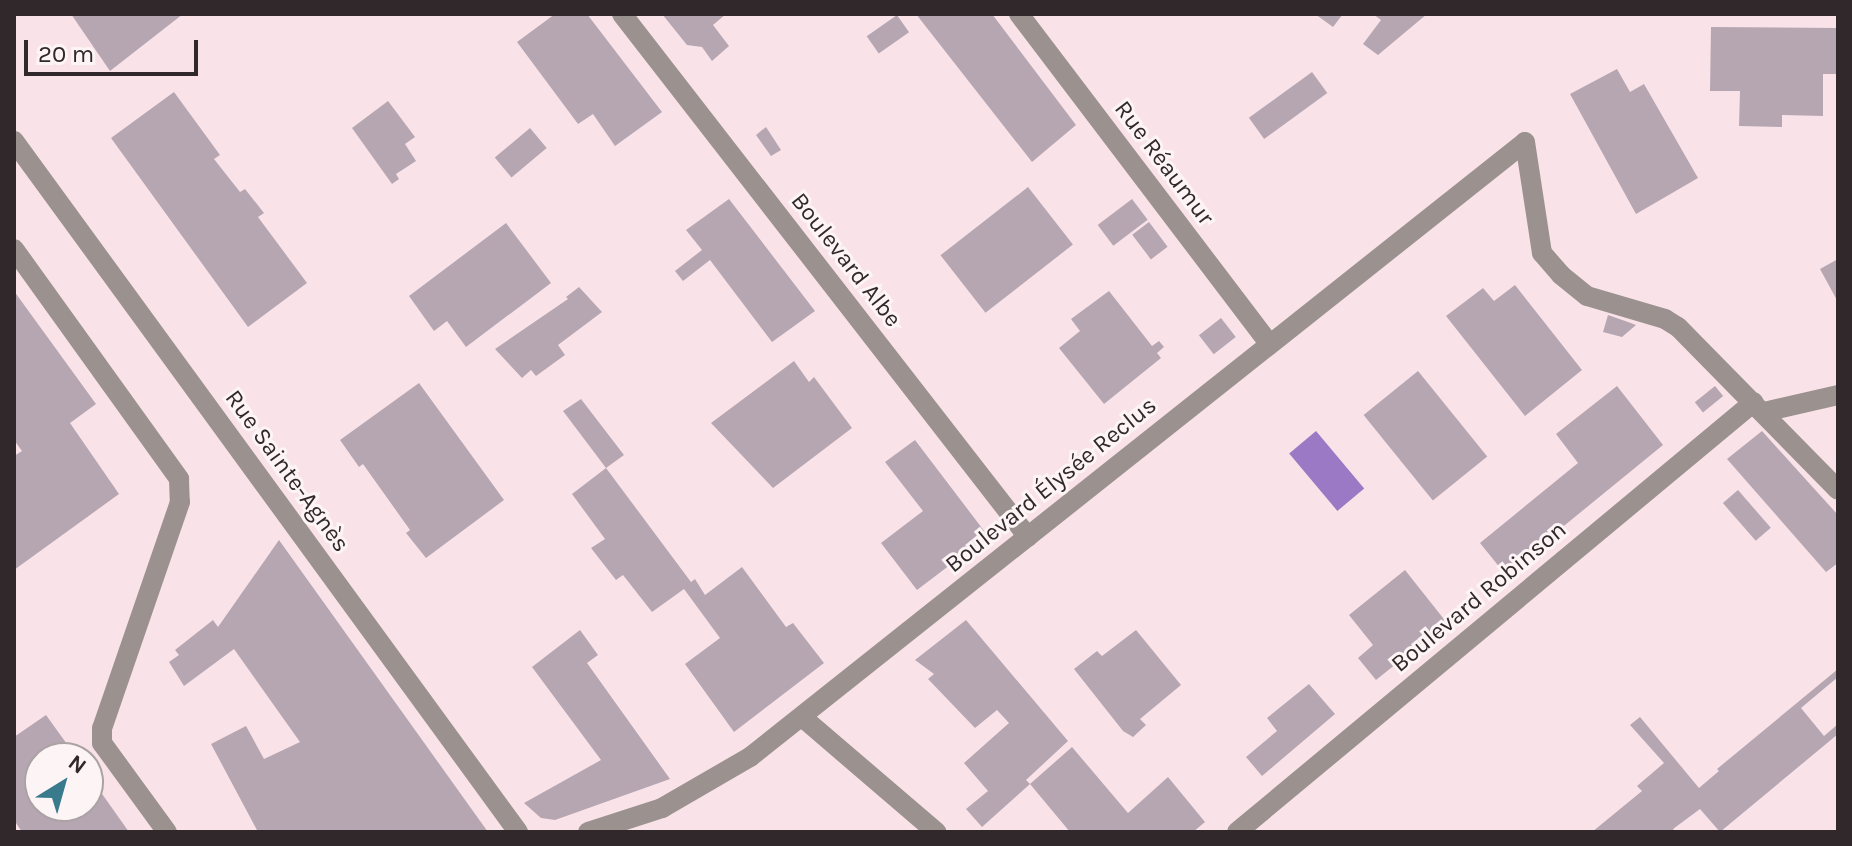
<!DOCTYPE html>
<html>
<head>
<meta charset="utf-8">
<style>
	body { margin:0 }
	#map { position:relative; width:1852px; height:846px; overflow:hidden; background:#f9e3e8; font-family:Karla,sans-serif }
	div>[style] { position:absolute }
	[style*='--x'] { left:calc(var(--x)*1px); top:calc(var(--y)*1px); width:calc(var(--w)*1px); rotate:calc(var(--a)*1deg) }
	.water>* { inset:0; background:#9c79c4; transform-origin:0 0 }
	.building>* { inset:0; background:#b6a6b2; transform-origin:0 0 }
	.lane>* { height:20px; margin:-10px; padding:0 10px; transform-origin:10px; border-radius:10px; background:#9b9290 }
	.street>* { height:20px; margin:-10px; padding:0 10px; transform-origin:10px; border-radius:10px; background:#9b9290 }
	span { translate:-50% -50%; white-space:nowrap; text-align:center; line-height:1.15; -webkit-text-stroke:6px #fdf4f6; paint-order:stroke }
	.street-label { font-size:24px; color:#30282a }
	.frame { position:absolute; inset:0; border:16px solid #30282a; pointer-events:none }
	.north { position:absolute; left:24px; top:742px; width:80px; height:80px; box-sizing:border-box; background:#fdf4f6; border:2px solid #aba2a4; border-radius:50%; rotate:37deg; font-size:22px; font-weight:700; line-height:32px; text-align:center; color:#30282a }
	.north::after { content:''; display:block; margin:auto; width:28px; height:36px; background:#397b8d; clip-path:polygon(50% 0,100% 100%,50% 72%,0 100%) }
	.scale { position:absolute; left:24px; top:40px; width:174px; height:36px; box-sizing:border-box; border:4px solid #30282a; border-top:0; padding-left:10px; font-size:24px; line-height:28px; white-space:nowrap; color:#30282a; -webkit-text-stroke:6px #fdf4f6; paint-order:stroke }
</style>
</head>
<body>
<div id="map">
	<div class="water">
		<div style="left:1316px;top:431px;width:75px;height:35px;rotate:50deg"></div>
	</div>
	<div class="building">
		<div style="clip-path:polygon(71px 14px,183px 14px,110px 71px)"></div>
		<div style="clip-path:polygon(555px 14px,587px 14px,662px 112px,615px 146px,593px 114px,578px 124px,517px 42px)"></div>
		<div style="clip-path:polygon(662px 14px,726px 14px,713px 25px,729px 46px,712px 61px,702px 47px,687px 45px)"></div>
		<div style="clip-path:polygon(916px 14px,992px 14px,1076px 125px,1032px 162px)"></div>
		<div style="clip-path:polygon(1315px 14px,1343px 14px,1333px 27px)"></div>
		<div style="clip-path:polygon(1373px 14px,1427px 14px,1378px 55px,1363px 44px,1381px 20px)"></div>
		<div style="left:897px;top:15px;width:21px;height:37px;rotate:55deg"></div>
		<div style="clip-path:polygon(1711px 27px,1838px 28px,1838px 74px,1823px 74px,1823px 116px,1782px 115px,1782px 127px,1739px 126px,1740px 91px,1710px 91px)"></div>
		<div style="clip-path:polygon(1617px 69px,1630px 92px,1644px 84px,1698px 178px,1636px 214px,1570px 94px)"></div>
		<div style="left:1312px;top:72px;width:26px;height:78px;rotate:54deg"></div>
		<div style="clip-path:polygon(174px 92px,220px 155px,214px 159px,240px 192px,245px 189px,264px 213px,258px 217px,307px 283px,248px 327px,111px 138px)"></div>
		<div style="clip-path:polygon(388px 101px,415px 137px,405px 144px,416px 161px,396px 174px,399px 179px,392px 184px,352px 128px)"></div>
		<div style="clip-path:polygon(766px 127px,781px 150px,771px 156px,756px 135px)"></div>
		<div style="left:530px;top:128px;width:26px;height:46px;rotate:50deg"></div>
		<div style="left:1028px;top:187px;width:73px;height:111px;rotate:52deg"></div>
		<div style="clip-path:polygon(729px 199px,815px 311px,772px 342px,710px 260px,683px 281px,675px 271px,702px 250px,686px 230px)"></div>
		<div style="left:1132px;top:199px;width:26px;height:43px;rotate:53deg"></div>
		<div style="left:1149px;top:222px;width:31px;height:21px;rotate:53deg"></div>
		<div style="clip-path:polygon(506px 223px,551px 283px,466px 347px,447px 321px,434px 331px,409px 296px)"></div>
		<div style="clip-path:polygon(1838px 259px,1838px 302px,1820px 269px)"></div>
		<div style="clip-path:polygon(1515px 285px,1582px 370px,1525px 416px,1446px 316px,1483px 288px,1494px 301px)"></div>
		<div style="clip-path:polygon(579px 287px,602px 312px,558px 345px,565px 355px,536px 376px,531px 370px,522px 378px,495px 349px,568px 299px,566px 297px)"></div>
		<div style="clip-path:polygon(14px 291px,96px 404px,70px 423px,119px 494px,14px 570px,14px 456px,22px 451px,14px 440px)"></div>
		<div style="clip-path:polygon(1109px 291px,1152px 346px,1159px 341px,1164px 347px,1157px 353px,1161px 358px,1104px 404px,1059px 348px,1080px 331px,1071px 319px)"></div>
		<div style="clip-path:polygon(1608px 315px,1628px 322px,1636px 325px,1622px 337px,1603px 332px)"></div>
		<div style="left:1221px;top:318px;width:24px;height:28px;rotate:52deg"></div>
		<div style="clip-path:polygon(794px 361px,809px 382px,814px 377px,852px 428px,773px 488px,711px 423px)"></div>
		<div style="left:1418px;top:371px;width:110px;height:70px;rotate:51deg"></div>
		<div style="clip-path:polygon(419px 383px,504px 500px,426px 558px,406px 533px,410px 530px,363px 464px,359px 467px,340px 440px)"></div>
		<div style="clip-path:polygon(1617px 386px,1663px 445px,1505px 574px,1480px 543px,1578px 463px,1556px 434px)"></div>
		<div style="left:1715px;top:386px;width:13px;height:26px;rotate:51deg"></div>
		<div style="clip-path:polygon(581px 399px,624px 455px,606px 468px,691px 582px,695px 579px,705px 595px,742px 567px,786px 627px,793px 623px,824px 663px,734px 732px,685px 664px,720px 638px,684px 589px,652px 612px,623px 575px,616px 580px,591px 548px,605px 539px,572px 494px,606px 468px,563px 411px)"></div>
		<div style="clip-path:polygon(1762px 431px,1838px 515px,1838px 563px,1826px 572px,1727px 459px)"></div>
		<div style="clip-path:polygon(915px 440px,988px 536px,917px 590px,881px 543px,923px 511px,885px 462px)"></div>
		<div style="left:1738px;top:490px;width:50px;height:20px;rotate:49deg"></div>
		<div style="clip-path:polygon(279px 540px,488px 832px,258px 832px,211px 744px,246px 726px,264px 759px,300px 742px,234px 649px,184px 686px,169px 662px,179px 655px,175px 650px,213px 620px,218px 627px)"></div>
		<div style="clip-path:polygon(1405px 570px,1447px 623px,1376px 680px,1358px 658px,1373px 645px,1349px 615px)"></div>
		<div style="clip-path:polygon(966px 620px,1068px 741px,1026px 780px,1030px 784px,982px 827px,966px 809px,988px 791px,964px 763px,1009px 723px,997px 710px,975px 728px,928px 679px,934px 674px,915px 660px)"></div>
		<div style="clip-path:polygon(580px 630px,598px 655px,587px 663px,670px 779px,555px 820px,541px 818px,524px 803px,601px 760px,532px 667px)"></div>
		<div style="clip-path:polygon(1136px 630px,1181px 685px,1140px 719px,1146px 725px,1133px 737px,1123px 731px,1074px 669px,1097px 651px,1102px 656px)"></div>
		<div style="clip-path:polygon(1838px 669px,1838px 677px,1801px 708px,1824px 736px,1838px 724px,1838px 734px,1720px 832px,1700px 809px,1673px 829px,1675px 832px,1592px 832px,1642px 791px,1637px 786px,1664px 763px,1630px 725px,1640px 717px,1699px 788px,1719px 771px,1717px 769px)"></div>
		<div style="clip-path:polygon(1309px 684px,1335px 714px,1262px 776px,1246px 757px,1277px 731px,1267px 718px)"></div>
		<div style="clip-path:polygon(46px 715px,77px 758px,40px 758px,40px 806px,88px 806px,88px 774px,129px 832px,22px 832px,14px 820px,14px 737px)"></div>
		<div style="clip-path:polygon(1072px 747px,1128px 813px,1168px 777px,1205px 822px,1193px 832px,1070px 832px,1030px 784px)"></div>
	</div>
	<div class="lane">
		<div style="--x:14;--y:249;--w:283;--a:54.3"></div>
		<div style="--x:179;--y:479;--w:23;--a:88"></div>
		<div style="--x:180;--y:502;--w:239;--a:109"></div>
		<div style="--x:102;--y:728;--w:15;--a:90"></div>
		<div style="--x:102;--y:743;--w:110;--a:53.9"></div>
		<div style="--x:1764;--y:412;--w:76;--a:-12.9"></div>
	</div>
	<div class="street">
		<div style="--x:622;--y:14;--w:662;--a:52.18"></div>
		<div style="--x:1019;--y:14;--w:413;--a:52.8"></div>
		<div style="--x:14;--y:141;--w:855;--a:53.89"></div>
		<div style="--x:802;--y:717;--w:177;--a:40.6"></div>
		<div style="--x:588;--y:832;--w:78;--a:-18"></div>
		<div style="--x:662;--y:808;--w:102;--a:-30.1"></div>
		<div style="--x:750;--y:757;--w:989;--a:-38.43"></div>
		<div style="--x:1525;--y:142;--w:112;--a:81.3"></div>
		<div style="--x:1542;--y:253;--w:29;--a:49"></div>
		<div style="--x:1561;--y:275;--w:33;--a:39"></div>
		<div style="--x:1587;--y:296;--w:81;--a:16.4"></div>
		<div style="--x:1665;--y:319;--w:15;--a:32"></div>
		<div style="--x:1678;--y:327;--w:228;--a:45.5"></div>
		<div style="--x:1237;--y:832;--w:672;--a:-39.75"></div>
	</div>
	<div class="street-label">
		<span style="left:1164px;top:163px;rotate:53deg">Rue Réaumur</span>
		<span style="left:846px;top:260px;rotate:52deg">Boulevard Albe</span>
		<span style="left:287px;top:471px;rotate:54deg">Rue Sainte-Agnès</span>
		<span style="left:1051px;top:485px;rotate:-39deg">Boulevard Élysée Reclus</span>
		<span style="left:1479px;top:597px;rotate:-40deg">Boulevard Robinson</span>
	</div>
	<div class="frame"></div>
	<div class="north">N</div>
	<div class="scale">20 m</div>
</div>
</body>
</html>
